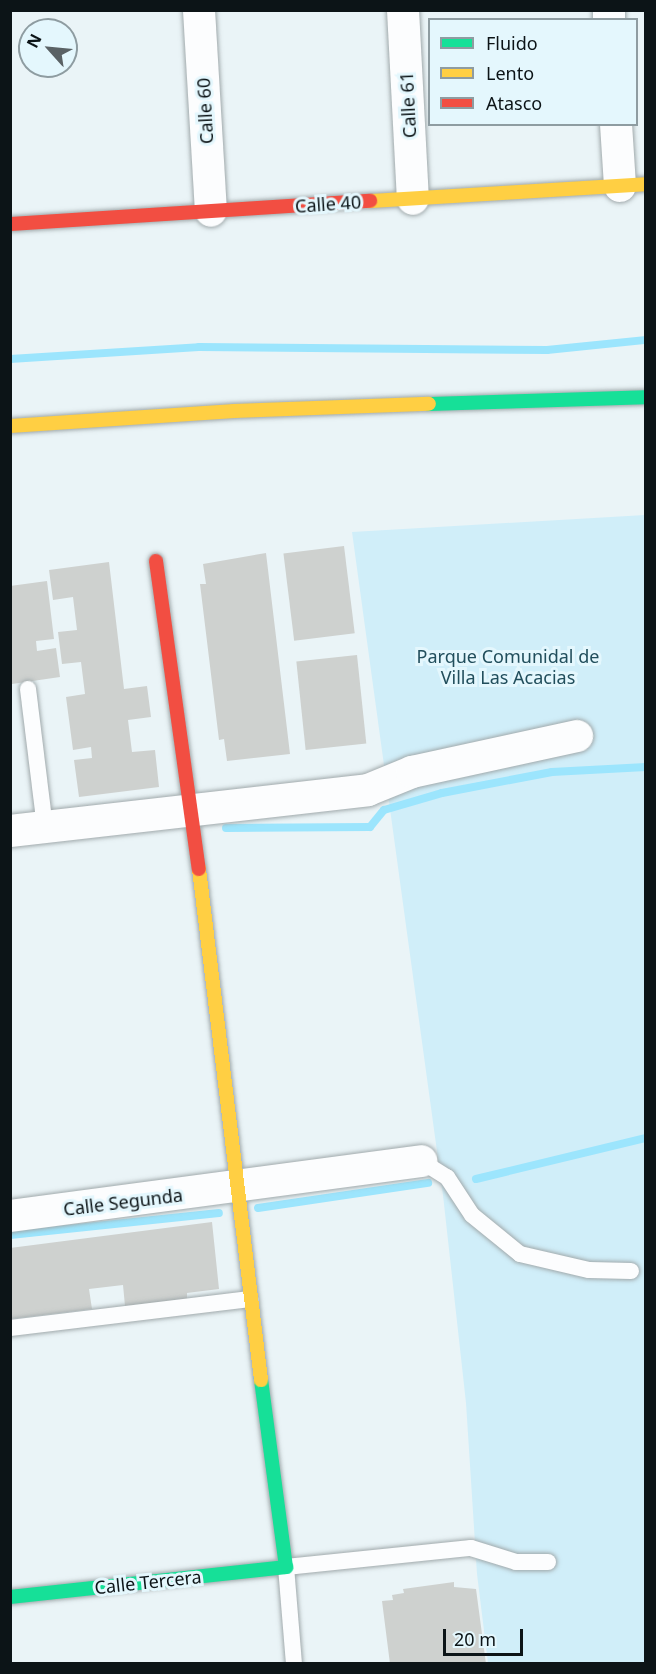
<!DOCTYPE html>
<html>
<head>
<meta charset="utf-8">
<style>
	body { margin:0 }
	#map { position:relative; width:656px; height:1674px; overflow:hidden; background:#eaf4f7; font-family:"Noto Sans",sans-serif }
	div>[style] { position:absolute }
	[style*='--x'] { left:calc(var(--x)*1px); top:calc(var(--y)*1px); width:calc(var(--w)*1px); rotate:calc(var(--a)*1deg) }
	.green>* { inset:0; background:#d0eef9 }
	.stream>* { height:8px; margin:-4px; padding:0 4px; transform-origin:4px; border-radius:4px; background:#9ce5fd }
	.building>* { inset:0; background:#ced1cf; transform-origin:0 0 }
	.roads { filter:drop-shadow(0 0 2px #a1aaac) drop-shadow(0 0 2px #a1aaac) }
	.lane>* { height:16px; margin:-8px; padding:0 8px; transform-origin:8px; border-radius:8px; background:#fcfdfe }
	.street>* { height:32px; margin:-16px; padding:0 16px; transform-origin:16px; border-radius:16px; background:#fcfdfe }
	.fast>* { height:14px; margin:-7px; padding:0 7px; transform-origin:7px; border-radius:7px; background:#16e098 }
	.slow>* { height:14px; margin:-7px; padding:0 7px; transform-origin:7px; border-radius:7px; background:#ffcf43 }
	.jam>* { height:14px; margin:-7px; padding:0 7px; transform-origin:7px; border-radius:7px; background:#f24e42 }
	span { translate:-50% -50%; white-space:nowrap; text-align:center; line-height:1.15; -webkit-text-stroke:6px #e4f7fd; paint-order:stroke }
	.street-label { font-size:18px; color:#0c1417 }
	.park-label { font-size:18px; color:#214e5c }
	.frame { position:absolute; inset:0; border:12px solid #0c1417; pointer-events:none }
	.legend { position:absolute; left:428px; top:18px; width:210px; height:108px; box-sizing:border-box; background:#e4f7fd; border:2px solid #8e9ca1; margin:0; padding:8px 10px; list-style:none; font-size:18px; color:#0c1417 }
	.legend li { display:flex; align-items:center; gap:12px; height:30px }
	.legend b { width:30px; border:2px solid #8e9ca1 }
	.north { position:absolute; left:18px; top:18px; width:60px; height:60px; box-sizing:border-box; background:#e4f7fd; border:2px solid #8e9ca1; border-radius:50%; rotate:297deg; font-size:16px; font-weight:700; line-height:24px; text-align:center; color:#0c1417 }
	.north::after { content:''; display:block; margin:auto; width:21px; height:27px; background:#5a6265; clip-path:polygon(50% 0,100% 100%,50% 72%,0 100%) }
	.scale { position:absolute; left:443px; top:1629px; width:80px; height:27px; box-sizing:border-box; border:3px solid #0c1417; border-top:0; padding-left:8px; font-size:18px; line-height:21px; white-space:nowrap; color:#0c1417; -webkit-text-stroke:4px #e4f7fd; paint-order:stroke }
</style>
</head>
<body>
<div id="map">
	<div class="green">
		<div style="clip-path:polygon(645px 515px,645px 1663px,488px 1663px,477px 1574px,466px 1403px,443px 1195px,352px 532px)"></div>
	</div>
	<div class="stream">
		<div style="--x:10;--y:359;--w:189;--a:-3.6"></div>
		<div style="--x:199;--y:347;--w:348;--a:0.5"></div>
		<div style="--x:547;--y:350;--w:100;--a:-5.8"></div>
		<div style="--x:226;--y:828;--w:144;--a:-0.4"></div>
		<div style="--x:370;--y:827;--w:22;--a:-51"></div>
		<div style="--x:384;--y:810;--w:60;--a:-16.3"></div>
		<div style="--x:442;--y:793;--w:112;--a:-10.8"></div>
		<div style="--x:552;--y:772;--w:94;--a:-3"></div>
		<div style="--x:476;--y:1179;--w:175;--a:-13.6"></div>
		<div style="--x:258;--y:1208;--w:172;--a:-8.4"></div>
		<div style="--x:10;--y:1235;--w:210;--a:-6"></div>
	</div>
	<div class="building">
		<div style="left:344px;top:546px;width:88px;height:61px;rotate:83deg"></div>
		<div style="clip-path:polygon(266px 553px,290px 754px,227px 761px,224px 739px,219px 740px,200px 584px,206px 584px,203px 564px)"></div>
		<div style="clip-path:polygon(109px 562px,124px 689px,147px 686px,151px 717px,128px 720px,132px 752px,155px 750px,159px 787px,79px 797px,74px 760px,92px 758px,91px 747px,73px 750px,66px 697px,85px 694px,81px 662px,62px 664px,58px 632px,77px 630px,73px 597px,53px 600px,49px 570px)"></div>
		<div style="clip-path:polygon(47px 581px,54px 639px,36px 641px,37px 651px,56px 648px,60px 677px,12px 684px,10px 586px)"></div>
		<div style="left:357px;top:655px;width:89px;height:61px;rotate:84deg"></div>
		<div style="clip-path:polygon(212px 1222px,219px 1289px,187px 1293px,187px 1299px,125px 1306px,123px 1285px,89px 1289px,92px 1309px,10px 1319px,10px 1248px)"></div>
		<div style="clip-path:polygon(454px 1582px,454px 1587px,476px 1589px,486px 1664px,390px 1664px,382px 1601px,393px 1600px,392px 1595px,404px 1593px,403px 1589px)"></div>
	</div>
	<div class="roads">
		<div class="lane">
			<div style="--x:28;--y:689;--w:139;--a:83"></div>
			<div style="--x:421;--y:1161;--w:31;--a:32"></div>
			<div style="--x:447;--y:1177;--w:45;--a:56.7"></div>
			<div style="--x:472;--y:1215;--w:62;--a:39.1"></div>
			<div style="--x:520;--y:1254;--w:71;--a:13.1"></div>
			<div style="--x:589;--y:1270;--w:42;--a:1.4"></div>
			<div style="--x:10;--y:1328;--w:242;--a:-6.9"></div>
			<div style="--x:294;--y:1664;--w:97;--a:-94.7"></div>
			<div style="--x:286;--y:1567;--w:186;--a:-5.9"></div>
			<div style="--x:471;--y:1548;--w:47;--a:17.3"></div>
			<div style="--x:516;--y:1562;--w:32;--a:0"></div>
		</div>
		<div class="street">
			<div style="--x:199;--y:10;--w:201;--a:86.6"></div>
			<div style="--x:403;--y:10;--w:189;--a:87"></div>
			<div style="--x:609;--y:10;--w:10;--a:90"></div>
			<div style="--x:616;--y:124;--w:62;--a:86.3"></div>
			<div style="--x:10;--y:831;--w:360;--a:-6.5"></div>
			<div style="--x:368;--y:790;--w:48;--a:-22.2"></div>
			<div style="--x:412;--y:772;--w:169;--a:-12.3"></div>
			<div style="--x:10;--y:1216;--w:415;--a:-7.6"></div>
		</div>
		<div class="fast">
			<div style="--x:429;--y:404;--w:217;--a:-1.8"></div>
			<div style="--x:10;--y:1597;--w:278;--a:-6.2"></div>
			<div style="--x:286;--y:1567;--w:189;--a:-97.6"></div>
		</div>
		<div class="slow">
			<div style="--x:370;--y:201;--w:277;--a:-3.5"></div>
			<div style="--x:10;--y:426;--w:225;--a:-3.8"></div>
			<div style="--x:234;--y:411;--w:195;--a:-2.1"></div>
			<div style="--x:199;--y:869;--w:515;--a:83.08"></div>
		</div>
		<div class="jam">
			<div style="--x:10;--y:224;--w:361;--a:-3.7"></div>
			<div style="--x:156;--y:561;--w:311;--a:82.1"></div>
		</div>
	</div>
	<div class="street-label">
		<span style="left:408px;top:105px;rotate:-93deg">Calle 61</span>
		<span style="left:205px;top:111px;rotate:-93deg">Calle 60</span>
		<span style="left:328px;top:204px;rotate:-4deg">Calle 40</span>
		<span style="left:123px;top:1202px;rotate:-7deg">Calle Segunda</span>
		<span style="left:148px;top:1582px;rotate:-6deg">Calle Tercera</span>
	</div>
	<div class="park-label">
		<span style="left:508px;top:667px">Parque Comunidal de<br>Villa Las Acacias</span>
	</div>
	<div class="frame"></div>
	<ul class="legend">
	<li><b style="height:8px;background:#16e098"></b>Fluido</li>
	<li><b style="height:8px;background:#ffcf43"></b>Lento</li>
	<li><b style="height:8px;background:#f24e42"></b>Atasco</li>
	</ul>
	<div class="north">N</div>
	<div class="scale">20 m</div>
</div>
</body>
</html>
